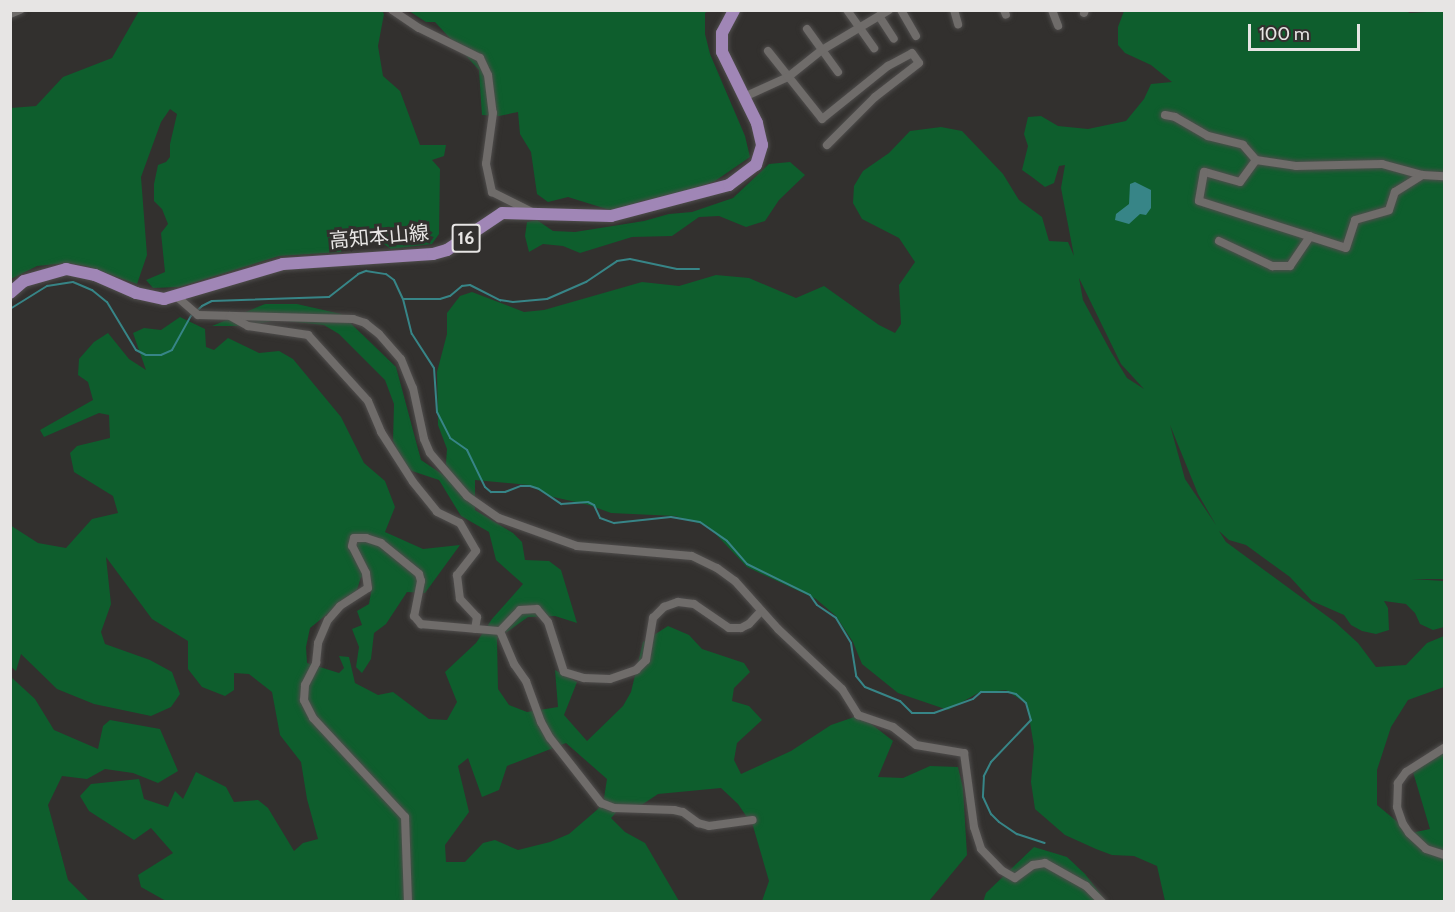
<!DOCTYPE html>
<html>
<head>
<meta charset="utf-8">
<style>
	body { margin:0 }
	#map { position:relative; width:1455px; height:912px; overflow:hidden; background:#32302e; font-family:Cabin,"Noto Sans JP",sans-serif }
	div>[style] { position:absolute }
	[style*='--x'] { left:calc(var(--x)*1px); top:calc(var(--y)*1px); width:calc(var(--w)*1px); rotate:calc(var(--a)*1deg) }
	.green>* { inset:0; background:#0e5e2d }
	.water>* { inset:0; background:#378587 }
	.stream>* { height:2px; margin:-1px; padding:0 1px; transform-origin:1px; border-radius:1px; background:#378587 }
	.roads { filter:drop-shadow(0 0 2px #4f4d4c) drop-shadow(0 0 2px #4f4d4c) }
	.minor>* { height:8px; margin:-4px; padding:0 4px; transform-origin:4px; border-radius:4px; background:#6f6c6a }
	.primary>* { height:12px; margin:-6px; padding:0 6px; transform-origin:6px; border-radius:6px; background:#a086b6 }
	span { translate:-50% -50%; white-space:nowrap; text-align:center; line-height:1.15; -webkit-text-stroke:6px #32302e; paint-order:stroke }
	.shield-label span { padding:2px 4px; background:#32302e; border:2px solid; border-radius:4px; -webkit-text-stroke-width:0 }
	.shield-label { font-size:18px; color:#e7e5e4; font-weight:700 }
	.street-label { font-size:20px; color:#e7e5e4 }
	.frame { position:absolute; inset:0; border:12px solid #e7e5e4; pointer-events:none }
	.scale { position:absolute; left:1248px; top:24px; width:112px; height:27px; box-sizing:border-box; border:3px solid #e7e5e4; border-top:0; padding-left:8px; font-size:18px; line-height:21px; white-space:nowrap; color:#e7e5e4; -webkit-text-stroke:4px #32302e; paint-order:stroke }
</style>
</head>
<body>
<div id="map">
	<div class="green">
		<div style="clip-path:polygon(382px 10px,384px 14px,378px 46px,383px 76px,400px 91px,420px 145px,446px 145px,444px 156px,432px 160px,440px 169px,439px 234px,432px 244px,391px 249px,377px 239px,354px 239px,341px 252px,279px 256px,179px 287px,153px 288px,146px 280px,165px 272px,161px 233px,168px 224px,162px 209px,154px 201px,154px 184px,158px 165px,166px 162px,170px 157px,170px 144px,177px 114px,170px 109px,161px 122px,141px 177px,147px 255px,137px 284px,86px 266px,67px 263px,37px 266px,11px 279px,11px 108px,36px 106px,63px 77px,112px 58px,139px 11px)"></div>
		<div style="clip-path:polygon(evenodd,1404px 10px,1410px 13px,1444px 11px,1444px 579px,1412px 579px,1444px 581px,1444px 627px,1433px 630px,1420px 624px,1415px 613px,1406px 604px,1384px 601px,1388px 608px,1389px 630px,1376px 634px,1362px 631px,1351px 625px,1344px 615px,1312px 601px,1290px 577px,1246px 545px,1229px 540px,1219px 531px,1226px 542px,1335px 622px,1358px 643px,1376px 667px,1406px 665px,1427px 643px,1444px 636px,1444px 687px,1408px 700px,1391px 727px,1377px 770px,1377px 805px,1411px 833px,1430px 829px,1413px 772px,1433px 756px,1444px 753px,1444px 901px,1165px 901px,1157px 866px,1134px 856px,1112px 855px,1096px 849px,1065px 835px,1035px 809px,1031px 782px,1034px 747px,1027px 704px,1006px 690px,978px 693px,948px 710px,898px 693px,862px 664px,853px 642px,836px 616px,816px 599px,747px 567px,708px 526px,675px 516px,611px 513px,589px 505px,549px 496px,529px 485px,475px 480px,475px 510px,513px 533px,522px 542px,525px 560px,549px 561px,561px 570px,577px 623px,555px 616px,528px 617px,497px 639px,498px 689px,509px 705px,527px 712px,558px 707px,555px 670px,577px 682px,564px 715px,587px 741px,623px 706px,631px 692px,643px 642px,668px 626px,689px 635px,702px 649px,744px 663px,750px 672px,734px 688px,732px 701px,749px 706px,762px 720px,737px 743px,734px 760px,741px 774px,791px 751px,831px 725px,860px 715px,893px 741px,878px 777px,903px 778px,930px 766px,958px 767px,963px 788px,967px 855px,929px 901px,762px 901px,769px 881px,753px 826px,738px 804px,721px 788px,658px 794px,637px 808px,622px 806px,611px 818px,625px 832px,645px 843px,679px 901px,166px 901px,141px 887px,138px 875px,173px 853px,151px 828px,134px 840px,89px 811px,80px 796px,91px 784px,139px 779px,144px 799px,168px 807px,175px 791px,183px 799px,196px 772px,226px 787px,234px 802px,258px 800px,268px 808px,294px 851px,303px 843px,318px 839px,307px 799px,301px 762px,280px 735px,272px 692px,249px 674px,234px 673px,234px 690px,225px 696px,202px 687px,188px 669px,188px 641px,152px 619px,106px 557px,111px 604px,101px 632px,105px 644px,150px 660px,172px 672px,180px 694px,171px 707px,151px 716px,94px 704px,57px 689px,21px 654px,16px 671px,10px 666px,10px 525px,38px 543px,66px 548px,92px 519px,118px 513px,113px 496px,74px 472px,70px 453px,77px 446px,110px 438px,109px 415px,99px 413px,44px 437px,40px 430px,93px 400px,88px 382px,78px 375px,79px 359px,94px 342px,108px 333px,129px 359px,146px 370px,133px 333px,144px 328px,161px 330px,180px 317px,205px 329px,206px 347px,214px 350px,228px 338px,259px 353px,279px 351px,293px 359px,341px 417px,364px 463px,385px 481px,395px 507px,385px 532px,423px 549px,460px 545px,425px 593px,407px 592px,386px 624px,374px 633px,371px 659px,362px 673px,356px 667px,359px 647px,352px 629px,362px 625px,357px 611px,369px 604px,372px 587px,371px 582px,361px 577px,357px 590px,310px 628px,306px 647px,307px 663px,339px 673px,344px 668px,339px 656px,349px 657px,355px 683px,378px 695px,393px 692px,429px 719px,447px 720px,457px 702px,445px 672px,476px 643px,492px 619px,523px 584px,496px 560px,489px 532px,461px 516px,439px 480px,412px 471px,403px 464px,393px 441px,394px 404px,385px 380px,339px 334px,324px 325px,277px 320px,248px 326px,212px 326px,265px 304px,297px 304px,341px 314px,396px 367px,421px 460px,445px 476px,447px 449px,438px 425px,437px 372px,447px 334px,447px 313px,460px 296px,472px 292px,524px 312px,544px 310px,642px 282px,679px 286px,716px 275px,749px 278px,796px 298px,824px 286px,879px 325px,895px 333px,901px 324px,899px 285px,915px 262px,899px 238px,862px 219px,853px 203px,854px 186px,863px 171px,889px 153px,910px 131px,941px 127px,962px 131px,1003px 174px,1019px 200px,1042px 217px,1049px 241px,1068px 242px,1074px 256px,1061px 188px,1065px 165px,1059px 166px,1054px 183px,1045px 187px,1032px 177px,1022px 170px,1028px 146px,1024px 134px,1028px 117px,1041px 116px,1058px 126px,1088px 129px,1126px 121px,1144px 99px,1151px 84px,1172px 82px,1151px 65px,1125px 53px,1118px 45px,1118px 27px,1124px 11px,1404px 10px,1079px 278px,1121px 364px,1144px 389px,1127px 378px,1111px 352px,1083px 300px,1079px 278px,1404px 10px,1170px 425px,1198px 494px,1216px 525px,1185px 479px,1170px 425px,1404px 10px,566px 743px,607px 779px,604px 798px,598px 809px,569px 834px,550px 842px,518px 850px,495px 840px,483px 843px,465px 862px,446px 862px,445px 845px,469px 812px,458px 766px,468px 758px,482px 797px,499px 790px,507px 766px,566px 743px)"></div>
		<div style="clip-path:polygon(409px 11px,708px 11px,705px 13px,705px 34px,710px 54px,745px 136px,750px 157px,715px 181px,676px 195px,641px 201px,623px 210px,613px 211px,568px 197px,548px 202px,537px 194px,531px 152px,520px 134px,518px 112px,499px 116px,482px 115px,479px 70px,435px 22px,426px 22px)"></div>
		<div style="clip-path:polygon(790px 162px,805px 175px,779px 200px,765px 221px,746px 227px,719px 216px,699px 217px,672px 236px,632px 237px,580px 253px,563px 246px,543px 244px,529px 252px,525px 236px,527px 222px,537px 220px,553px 231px,575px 232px,644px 221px,669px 214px,692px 212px,733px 198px,769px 164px)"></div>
		<div style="clip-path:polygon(11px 677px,35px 699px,54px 730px,98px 749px,103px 726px,110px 720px,160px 729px,178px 771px,158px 783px,133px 773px,105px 769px,87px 779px,62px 776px,48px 805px,68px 880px,89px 901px,11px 901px)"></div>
		<div style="clip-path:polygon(1034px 847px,1067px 857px,1085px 874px,1106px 901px,983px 902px,986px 893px)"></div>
	</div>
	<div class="water">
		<div style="clip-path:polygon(1135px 182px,1151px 190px,1151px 208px,1146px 215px,1140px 214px,1129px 224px,1115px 220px,1116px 214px,1129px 204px,1130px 184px)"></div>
	</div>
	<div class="stream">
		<div style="--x:404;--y:299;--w:36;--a:0"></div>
		<div style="--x:440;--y:299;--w:10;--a:-17"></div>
		<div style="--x:450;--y:296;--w:16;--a:-40"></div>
		<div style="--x:462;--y:286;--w:8;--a:-7"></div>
		<div style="--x:470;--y:285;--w:34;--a:27"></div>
		<div style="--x:500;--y:300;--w:13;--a:9"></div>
		<div style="--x:513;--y:302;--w:34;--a:-5"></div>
		<div style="--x:547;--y:299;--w:43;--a:-23.6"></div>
		<div style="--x:586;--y:282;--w:37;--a:-34"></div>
		<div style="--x:617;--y:261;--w:13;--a:-9"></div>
		<div style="--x:630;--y:259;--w:48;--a:12"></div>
		<div style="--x:677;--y:269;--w:22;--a:0"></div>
		<div style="--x:10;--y:309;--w:44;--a:-31.9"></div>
		<div style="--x:47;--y:286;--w:26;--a:-9"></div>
		<div style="--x:73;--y:282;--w:21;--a:23"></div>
		<div style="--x:92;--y:290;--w:19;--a:39"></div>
		<div style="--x:107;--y:302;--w:56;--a:58.9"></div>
		<div style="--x:136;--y:350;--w:11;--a:27"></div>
		<div style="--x:146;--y:355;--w:15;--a:0"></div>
		<div style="--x:161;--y:355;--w:12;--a:-24"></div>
		<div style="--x:172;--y:350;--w:39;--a:-61"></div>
		<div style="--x:191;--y:316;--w:15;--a:-42"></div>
		<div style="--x:202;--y:306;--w:11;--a:-27"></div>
		<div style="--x:212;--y:301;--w:117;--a:-2"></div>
		<div style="--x:329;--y:297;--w:37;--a:-38"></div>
		<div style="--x:358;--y:274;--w:9;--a:-21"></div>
		<div style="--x:366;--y:271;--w:20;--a:9"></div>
		<div style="--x:386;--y:274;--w:10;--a:37"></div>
		<div style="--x:394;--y:280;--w:21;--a:65"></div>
		<div style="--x:403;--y:299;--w:36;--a:76"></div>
		<div style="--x:412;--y:334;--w:40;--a:57.1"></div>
		<div style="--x:434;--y:368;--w:44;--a:86.1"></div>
		<div style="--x:437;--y:412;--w:29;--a:63"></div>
		<div style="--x:450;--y:438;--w:21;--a:35"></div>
		<div style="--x:467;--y:450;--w:41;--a:64.1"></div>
		<div style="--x:485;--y:487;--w:8;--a:40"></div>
		<div style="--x:491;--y:492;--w:14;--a:0"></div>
		<div style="--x:505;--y:492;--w:17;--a:-21"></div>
		<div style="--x:521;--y:486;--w:9;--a:0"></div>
		<div style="--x:530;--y:486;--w:9;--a:18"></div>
		<div style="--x:539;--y:489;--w:27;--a:34"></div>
		<div style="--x:561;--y:504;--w:27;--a:-4"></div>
		<div style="--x:588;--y:502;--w:7;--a:27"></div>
		<div style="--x:594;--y:505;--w:14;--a:65"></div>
		<div style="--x:600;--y:518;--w:15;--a:20"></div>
		<div style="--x:614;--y:523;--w:57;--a:-6"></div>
		<div style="--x:671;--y:517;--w:29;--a:10"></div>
		<div style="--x:700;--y:522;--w:33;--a:35"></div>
		<div style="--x:727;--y:541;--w:30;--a:49"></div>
		<div style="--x:747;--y:564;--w:70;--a:26.2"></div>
		<div style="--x:810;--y:595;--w:12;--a:55"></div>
		<div style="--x:817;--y:605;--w:23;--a:34"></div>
		<div style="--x:836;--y:618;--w:29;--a:59"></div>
		<div style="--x:851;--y:643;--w:33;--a:81"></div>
		<div style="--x:856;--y:676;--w:14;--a:51"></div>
		<div style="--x:865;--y:687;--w:38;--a:22"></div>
		<div style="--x:900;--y:701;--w:17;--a:45"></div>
		<div style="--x:912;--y:713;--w:22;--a:0"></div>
		<div style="--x:934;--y:713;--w:41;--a:-19.7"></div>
		<div style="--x:973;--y:699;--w:11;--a:-41"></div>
		<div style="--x:981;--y:692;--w:27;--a:0"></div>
		<div style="--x:1008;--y:692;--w:8;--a:14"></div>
		<div style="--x:1016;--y:694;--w:13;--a:42"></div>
		<div style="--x:1026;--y:703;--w:18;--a:74"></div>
		<div style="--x:1031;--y:720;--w:58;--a:133.6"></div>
		<div style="--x:991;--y:762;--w:16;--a:117"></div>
		<div style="--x:984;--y:776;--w:21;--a:93"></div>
		<div style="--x:983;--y:797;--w:19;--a:65"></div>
		<div style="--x:991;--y:814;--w:11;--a:45"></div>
		<div style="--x:999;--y:822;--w:22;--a:34"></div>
		<div style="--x:1017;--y:834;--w:29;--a:18"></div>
	</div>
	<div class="roads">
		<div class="minor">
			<div style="--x:392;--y:10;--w:32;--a:34"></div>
			<div style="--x:419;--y:28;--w:68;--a:26.2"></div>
			<div style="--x:480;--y:58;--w:19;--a:65"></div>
			<div style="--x:488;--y:75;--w:38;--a:83"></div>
			<div style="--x:493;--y:113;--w:51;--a:97.8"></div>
			<div style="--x:486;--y:164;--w:29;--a:78"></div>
			<div style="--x:492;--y:192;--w:45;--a:26.6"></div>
			<div style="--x:847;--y:10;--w:47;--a:54.6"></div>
			<div style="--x:901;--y:10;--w:30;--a:60"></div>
			<div style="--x:954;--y:10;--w:15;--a:74"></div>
			<div style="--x:1004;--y:10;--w:5;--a:68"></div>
			<div style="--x:1052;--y:10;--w:17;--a:69"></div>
			<div style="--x:1084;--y:13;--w:3;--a:-72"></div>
			<div style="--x:10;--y:14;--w:11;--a:-22"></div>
			<div style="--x:879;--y:16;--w:27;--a:57"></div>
			<div style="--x:807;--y:29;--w:53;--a:54.2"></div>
			<div style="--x:768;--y:51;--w:87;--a:51.5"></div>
			<div style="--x:822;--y:119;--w:85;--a:-38.8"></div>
			<div style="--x:888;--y:66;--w:27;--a:-28"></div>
			<div style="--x:912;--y:53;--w:12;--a:55"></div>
			<div style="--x:919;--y:63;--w:56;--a:142.3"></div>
			<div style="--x:875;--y:97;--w:68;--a:135"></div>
			<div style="--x:744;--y:97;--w:48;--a:-24.4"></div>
			<div style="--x:788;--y:77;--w:43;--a:-38.5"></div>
			<div style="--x:822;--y:50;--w:78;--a:-30.8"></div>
			<div style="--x:1165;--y:115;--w:10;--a:11"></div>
			<div style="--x:1175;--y:117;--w:38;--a:30"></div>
			<div style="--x:1208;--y:136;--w:36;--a:14"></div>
			<div style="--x:1243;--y:145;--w:20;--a:49"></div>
			<div style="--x:1256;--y:160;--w:40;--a:8.5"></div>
			<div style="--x:1296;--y:166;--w:86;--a:-1.3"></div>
			<div style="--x:1382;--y:164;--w:41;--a:15.4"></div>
			<div style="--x:1422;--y:175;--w:22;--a:3"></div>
			<div style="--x:1256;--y:160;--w:27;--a:126"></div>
			<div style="--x:1240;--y:182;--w:37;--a:-164"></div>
			<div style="--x:1204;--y:172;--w:29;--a:100"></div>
			<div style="--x:1199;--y:201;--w:154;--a:17.7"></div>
			<div style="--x:1346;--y:248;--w:29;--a:-72"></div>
			<div style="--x:1355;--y:220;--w:35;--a:-16"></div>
			<div style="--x:1389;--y:210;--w:19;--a:-72"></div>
			<div style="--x:1395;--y:192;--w:32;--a:-32"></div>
			<div style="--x:1219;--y:241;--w:59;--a:25.3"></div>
			<div style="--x:1272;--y:266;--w:18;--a:0"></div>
			<div style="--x:1290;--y:266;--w:36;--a:-56"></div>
			<div style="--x:176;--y:296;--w:29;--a:41"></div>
			<div style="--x:198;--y:315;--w:155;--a:1.5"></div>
			<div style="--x:353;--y:319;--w:13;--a:18"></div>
			<div style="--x:365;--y:323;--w:18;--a:38"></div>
			<div style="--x:379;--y:334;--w:33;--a:49"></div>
			<div style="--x:401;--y:359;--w:31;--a:68"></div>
			<div style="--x:413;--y:388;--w:52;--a:77.8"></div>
			<div style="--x:424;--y:439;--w:15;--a:67"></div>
			<div style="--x:430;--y:453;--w:57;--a:49.3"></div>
			<div style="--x:467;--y:496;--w:39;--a:35"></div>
			<div style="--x:499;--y:518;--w:83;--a:19.7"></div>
			<div style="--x:577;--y:546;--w:115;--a:5"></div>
			<div style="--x:692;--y:556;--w:28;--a:26"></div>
			<div style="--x:717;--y:568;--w:22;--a:36"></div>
			<div style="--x:735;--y:581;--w:64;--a:48.1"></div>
			<div style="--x:778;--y:629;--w:88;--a:43.2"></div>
			<div style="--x:842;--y:689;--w:31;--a:58"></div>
			<div style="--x:858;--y:715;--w:37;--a:19"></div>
			<div style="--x:893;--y:727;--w:29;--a:38"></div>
			<div style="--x:916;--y:745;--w:49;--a:9.5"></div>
			<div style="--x:964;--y:753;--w:75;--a:82.3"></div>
			<div style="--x:974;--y:827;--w:23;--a:72"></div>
			<div style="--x:981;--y:849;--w:29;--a:46"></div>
			<div style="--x:1001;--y:870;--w:16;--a:30"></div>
			<div style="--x:1015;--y:878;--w:22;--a:-36"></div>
			<div style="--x:1033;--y:865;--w:12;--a:-9"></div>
			<div style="--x:1045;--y:863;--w:47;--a:29.3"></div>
			<div style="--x:1086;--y:886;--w:23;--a:45"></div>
			<div style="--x:230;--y:316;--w:21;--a:29"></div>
			<div style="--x:248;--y:326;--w:61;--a:8.5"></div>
			<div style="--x:308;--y:335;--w:89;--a:47.7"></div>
			<div style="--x:368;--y:401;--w:34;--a:67"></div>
			<div style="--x:381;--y:432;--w:59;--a:57.4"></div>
			<div style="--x:413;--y:482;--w:38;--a:51"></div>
			<div style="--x:437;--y:512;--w:25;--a:26"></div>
			<div style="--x:460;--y:523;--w:32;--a:60"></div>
			<div style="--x:476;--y:551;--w:31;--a:128"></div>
			<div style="--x:457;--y:575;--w:24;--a:83"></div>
			<div style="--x:460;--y:599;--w:25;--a:47"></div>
			<div style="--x:477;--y:617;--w:12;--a:99"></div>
			<div style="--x:500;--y:631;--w:29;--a:-46"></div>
			<div style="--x:520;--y:610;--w:17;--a:-3"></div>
			<div style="--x:537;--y:609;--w:17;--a:50"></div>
			<div style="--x:548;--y:622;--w:52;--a:72.3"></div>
			<div style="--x:564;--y:672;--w:21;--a:17"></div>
			<div style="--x:584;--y:678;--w:26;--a:2"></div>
			<div style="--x:610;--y:679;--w:28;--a:-19"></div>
			<div style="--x:636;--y:670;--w:14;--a:-45"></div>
			<div style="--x:646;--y:660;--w:43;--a:-80.5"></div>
			<div style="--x:653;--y:618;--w:16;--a:-45"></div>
			<div style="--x:664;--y:607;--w:15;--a:-20"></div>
			<div style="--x:678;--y:602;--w:16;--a:7"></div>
			<div style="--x:694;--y:604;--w:42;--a:34.4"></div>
			<div style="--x:729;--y:628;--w:12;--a:0"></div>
			<div style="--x:741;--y:628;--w:9;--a:-27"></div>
			<div style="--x:749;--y:624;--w:18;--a:-47"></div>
			<div style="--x:500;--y:631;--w:36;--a:67"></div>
			<div style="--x:514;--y:664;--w:21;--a:55"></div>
			<div style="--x:526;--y:681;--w:44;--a:69.9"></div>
			<div style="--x:541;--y:722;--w:18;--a:61"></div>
			<div style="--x:550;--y:738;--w:83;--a:51.9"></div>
			<div style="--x:601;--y:803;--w:14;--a:21"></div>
			<div style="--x:614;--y:808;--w:60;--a:1.9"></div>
			<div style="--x:674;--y:810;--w:9;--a:13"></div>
			<div style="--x:683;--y:812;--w:19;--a:36"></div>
			<div style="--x:698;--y:823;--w:11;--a:15"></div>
			<div style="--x:709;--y:826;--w:44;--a:-7.8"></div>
			<div style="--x:1444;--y:748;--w:45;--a:147.7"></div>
			<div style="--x:1406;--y:772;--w:14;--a:126"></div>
			<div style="--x:1398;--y:783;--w:24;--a:92"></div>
			<div style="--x:1397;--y:807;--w:18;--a:71"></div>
			<div style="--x:1403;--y:824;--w:11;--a:56"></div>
			<div style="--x:1409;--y:833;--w:23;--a:43"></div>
			<div style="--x:1426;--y:849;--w:19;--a:18"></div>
			<div style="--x:408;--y:902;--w:85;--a:-92"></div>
			<div style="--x:405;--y:817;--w:135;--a:-132.9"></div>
			<div style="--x:313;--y:718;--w:20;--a:-117"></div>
			<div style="--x:304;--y:700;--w:15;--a:-86"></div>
			<div style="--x:305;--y:685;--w:25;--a:-63"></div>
			<div style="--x:316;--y:663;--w:20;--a:-84"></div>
			<div style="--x:318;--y:643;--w:25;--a:-67"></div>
			<div style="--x:328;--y:620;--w:18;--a:-49"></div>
			<div style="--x:340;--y:606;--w:33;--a:-33"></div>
			<div style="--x:368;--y:588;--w:15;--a:-98"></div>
			<div style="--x:366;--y:573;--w:30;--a:-117"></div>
			<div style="--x:352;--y:546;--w:8;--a:-76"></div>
			<div style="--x:354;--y:538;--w:12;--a:0"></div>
			<div style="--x:366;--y:538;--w:16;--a:18"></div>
			<div style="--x:381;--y:543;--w:49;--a:39.2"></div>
			<div style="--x:419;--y:574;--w:7;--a:74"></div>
			<div style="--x:421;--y:581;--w:36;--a:101"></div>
			<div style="--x:414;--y:616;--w:11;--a:49"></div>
			<div style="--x:421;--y:624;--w:79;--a:5.1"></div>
		</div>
		<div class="primary">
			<div style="--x:10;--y:293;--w:18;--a:-41"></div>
			<div style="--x:24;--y:281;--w:44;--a:-15.9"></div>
			<div style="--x:66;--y:269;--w:30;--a:12"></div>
			<div style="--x:95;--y:275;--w:45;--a:23.7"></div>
			<div style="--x:136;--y:293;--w:29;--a:12"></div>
			<div style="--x:164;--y:299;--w:124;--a:-16.4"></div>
			<div style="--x:283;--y:264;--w:150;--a:-3.8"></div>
			<div style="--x:433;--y:254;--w:15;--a:-16"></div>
			<div style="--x:447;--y:250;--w:66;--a:-33.9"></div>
			<div style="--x:502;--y:213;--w:109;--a:1.6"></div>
			<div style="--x:611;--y:216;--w:122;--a:-14.7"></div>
			<div style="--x:729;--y:185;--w:34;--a:-37"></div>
			<div style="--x:756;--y:165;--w:21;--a:-73"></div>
			<div style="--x:762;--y:145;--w:23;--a:-103"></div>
			<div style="--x:757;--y:123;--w:79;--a:-116.2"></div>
			<div style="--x:722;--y:52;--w:19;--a:-90"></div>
			<div style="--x:722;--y:33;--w:26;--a:-62"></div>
		</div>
	</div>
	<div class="shield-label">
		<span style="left:466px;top:238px">16</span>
	</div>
	<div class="street-label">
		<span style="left:379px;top:237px;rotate:-5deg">高知本山線</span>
	</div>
	<div class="frame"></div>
	<div class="scale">100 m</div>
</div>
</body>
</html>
